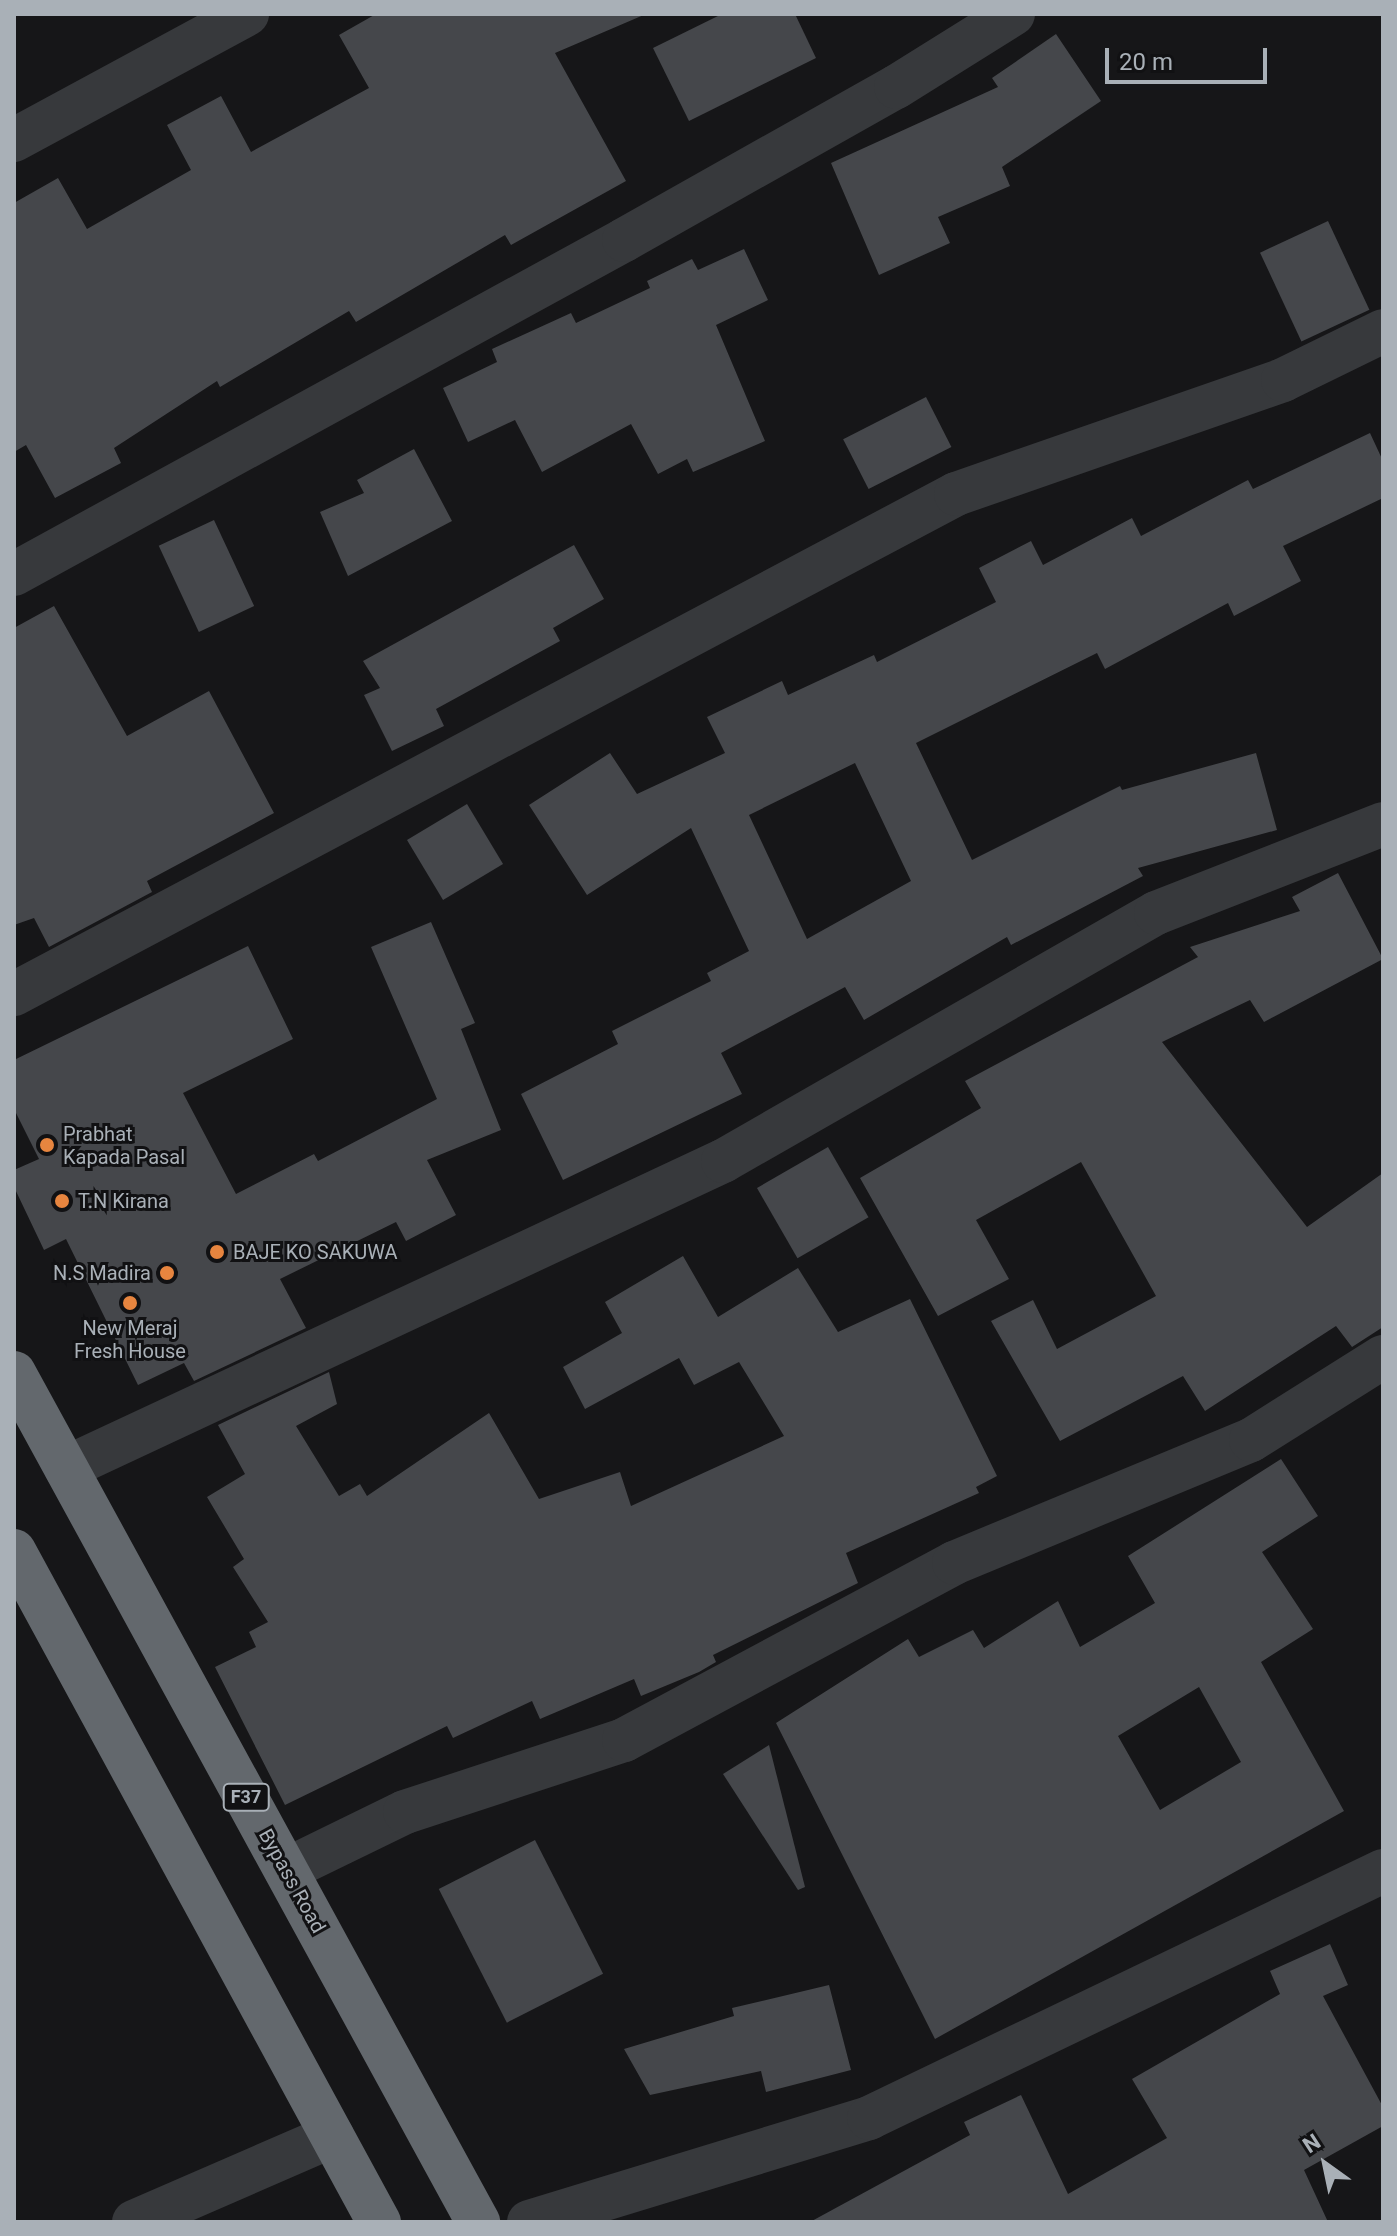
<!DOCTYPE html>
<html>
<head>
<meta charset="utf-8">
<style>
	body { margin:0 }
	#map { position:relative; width:1397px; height:2236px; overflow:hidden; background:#161618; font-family:Roboto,sans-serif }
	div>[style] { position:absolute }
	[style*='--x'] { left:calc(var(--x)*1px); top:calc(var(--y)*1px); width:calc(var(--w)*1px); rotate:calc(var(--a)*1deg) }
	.building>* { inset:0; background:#45474b; transform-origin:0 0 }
	.street>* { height:44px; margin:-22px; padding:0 22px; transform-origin:22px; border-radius:22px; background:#37393c }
	.highway>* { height:44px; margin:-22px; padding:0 22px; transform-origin:22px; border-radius:22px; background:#63686d }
	.dots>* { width:22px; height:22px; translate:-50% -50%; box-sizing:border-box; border:4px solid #111113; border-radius:50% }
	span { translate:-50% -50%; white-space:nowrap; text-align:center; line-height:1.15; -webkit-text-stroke:6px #111113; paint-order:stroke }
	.shield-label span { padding:2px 6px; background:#111113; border:2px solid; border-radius:6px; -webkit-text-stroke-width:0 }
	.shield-label { font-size:18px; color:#a9b0b7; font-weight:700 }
	.poi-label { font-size:20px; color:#a9b0b7 }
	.left { translate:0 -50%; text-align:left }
	.right { translate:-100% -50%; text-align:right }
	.street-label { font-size:20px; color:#a9b0b7 }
	.frame { position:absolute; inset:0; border:16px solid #a9b0b7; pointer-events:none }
	.north { position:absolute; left:1285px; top:2124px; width:80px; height:80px; -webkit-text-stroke:6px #111113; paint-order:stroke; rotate:327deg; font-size:22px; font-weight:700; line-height:32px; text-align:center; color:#a9b0b7 }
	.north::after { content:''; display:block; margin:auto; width:28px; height:36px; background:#a9b0b7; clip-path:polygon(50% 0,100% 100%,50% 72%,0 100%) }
	.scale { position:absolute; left:1105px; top:48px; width:162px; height:36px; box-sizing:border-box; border:4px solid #a9b0b7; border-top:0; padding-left:10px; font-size:24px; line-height:28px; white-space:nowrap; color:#a9b0b7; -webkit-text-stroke:6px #111113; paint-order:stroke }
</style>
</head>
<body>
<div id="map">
	<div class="building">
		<div style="clip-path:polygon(376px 14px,646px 14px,555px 53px,626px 181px,511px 245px,505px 235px,356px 322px,349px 311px,220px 387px,217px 381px,114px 448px,121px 463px,55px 498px,26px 445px,14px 452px,14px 203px,58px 178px,87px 229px,191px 170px,167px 125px,221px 96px,251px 152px,369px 88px,339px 35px)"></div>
		<div style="clip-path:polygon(722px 14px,795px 14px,816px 58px,689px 121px,653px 48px)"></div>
		<div style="clip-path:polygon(1056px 34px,1101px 101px,1002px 167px,1010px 186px,938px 217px,950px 243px,879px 275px,831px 163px,998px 87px,992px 78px)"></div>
		<div style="left:1328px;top:221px;width:98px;height:75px;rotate:65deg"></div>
		<div style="clip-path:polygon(744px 249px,768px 300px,716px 325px,765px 441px,693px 472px,687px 459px,658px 474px,631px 424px,542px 472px,515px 420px,468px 442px,443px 388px,497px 362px,492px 349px,571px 313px,576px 323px,650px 288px,647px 281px,692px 259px,698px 270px)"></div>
		<div style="left:926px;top:397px;width:56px;height:93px;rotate:63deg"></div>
		<div style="clip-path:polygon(evenodd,1370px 433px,1383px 461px,1383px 498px,1283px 546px,1301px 581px,1234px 616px,1228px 603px,1105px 669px,1097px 653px,916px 743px,972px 860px,1120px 786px,1122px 790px,1256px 753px,1277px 830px,1138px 868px,1143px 876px,1011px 945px,1007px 937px,864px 1020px,845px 987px,721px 1053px,742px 1094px,563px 1180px,521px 1094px,618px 1044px,612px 1031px,711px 981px,707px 973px,749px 951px,691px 828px,587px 895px,529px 805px,610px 753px,637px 794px,725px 753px,707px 717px,782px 681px,788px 695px,874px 655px,877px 662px,996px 602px,979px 568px,1031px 541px,1043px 565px,1132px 518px,1141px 536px,1248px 480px,1253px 489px,1370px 433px,855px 763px,911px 881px,807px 939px,749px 815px,855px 763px)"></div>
		<div style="clip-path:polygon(414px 449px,452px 521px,348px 576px,320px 512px,364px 493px,357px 480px)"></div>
		<div style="left:214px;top:520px;width:95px;height:61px;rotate:65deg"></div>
		<div style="clip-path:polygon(574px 545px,604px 599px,553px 628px,560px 641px,436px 709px,444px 726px,392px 751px,364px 695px,380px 688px,363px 661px)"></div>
		<div style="clip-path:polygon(54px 606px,127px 736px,209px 691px,274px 813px,147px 881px,152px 892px,49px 947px,34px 918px,14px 925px,14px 628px)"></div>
		<div style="left:467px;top:804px;width:70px;height:70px;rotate:59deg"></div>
		<div style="clip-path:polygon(1338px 873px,1383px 959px,1264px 1022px,1250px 1000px,1162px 1042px,1307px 1227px,1383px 1173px,1383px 1327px,1352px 1347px,1336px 1326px,1205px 1411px,1183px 1376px,1060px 1441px,991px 1321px,1033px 1300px,1057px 1349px,1156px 1296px,1081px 1162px,976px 1220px,1009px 1279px,938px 1316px,860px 1178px,981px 1108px,965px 1081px,1198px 957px,1190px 947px,1300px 911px,1292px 897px)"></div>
		<div style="clip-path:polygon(431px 922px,475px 1023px,461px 1029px,501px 1130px,427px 1160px,456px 1215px,406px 1241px,396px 1222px,280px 1279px,306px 1328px,194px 1381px,184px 1363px,138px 1385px,66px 1239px,44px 1250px,14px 1187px,14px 1170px,39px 1159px,14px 1109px,14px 1060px,248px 946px,293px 1039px,183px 1093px,236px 1194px,314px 1154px,318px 1161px,437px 1099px,371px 947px)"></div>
		<div style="left:828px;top:1147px;width:81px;height:82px;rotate:60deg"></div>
		<div style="clip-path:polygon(683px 1256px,718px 1317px,798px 1268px,838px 1332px,910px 1299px,997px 1476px,976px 1487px,979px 1493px,846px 1553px,858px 1583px,713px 1655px,716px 1662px,699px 1672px,641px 1696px,634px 1679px,540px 1719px,532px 1701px,453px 1738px,447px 1726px,285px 1805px,215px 1667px,256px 1647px,249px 1632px,268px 1622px,233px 1567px,244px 1559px,207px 1497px,245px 1474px,218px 1425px,329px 1372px,337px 1404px,296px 1426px,339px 1496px,360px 1484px,367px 1496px,489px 1413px,539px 1499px,620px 1472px,631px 1506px,784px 1436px,739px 1362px,694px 1385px,679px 1358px,585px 1409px,563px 1367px,622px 1333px,605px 1302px)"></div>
		<div style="clip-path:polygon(evenodd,1281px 1459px,1318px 1516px,1262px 1552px,1313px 1629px,1261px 1662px,1344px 1811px,935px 2039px,776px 1723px,908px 1639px,919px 1657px,973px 1630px,984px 1648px,1058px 1601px,1080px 1647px,1155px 1603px,1128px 1556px,1281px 1459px,1199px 1687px,1241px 1762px,1160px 1810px,1118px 1736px,1199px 1687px)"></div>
		<div style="clip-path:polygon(769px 1745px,805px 1887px,798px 1890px,723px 1774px)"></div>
		<div style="left:535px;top:1840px;width:150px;height:108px;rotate:63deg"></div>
		<div style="clip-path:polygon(1330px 1944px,1348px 1985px,1323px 1996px,1383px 2107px,1383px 2126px,1304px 2170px,1328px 2222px,810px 2222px,970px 2135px,964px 2122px,1021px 2095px,1068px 2194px,1167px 2138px,1132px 2079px,1280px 1994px,1270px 1971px)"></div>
		<div style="clip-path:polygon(829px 1985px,851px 2070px,766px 2092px,761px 2071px,650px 2095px,624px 2049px,734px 2016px,732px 2008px)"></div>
	</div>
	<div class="street">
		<div style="--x:14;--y:140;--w:265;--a:-28.4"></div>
		<div style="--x:14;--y:574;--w:695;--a:-28.7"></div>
		<div style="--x:624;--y:240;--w:312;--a:-29.4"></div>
		<div style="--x:896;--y:87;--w:138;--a:-32"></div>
		<div style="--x:14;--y:994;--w:1066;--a:-27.96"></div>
		<div style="--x:956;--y:494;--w:346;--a:-19.2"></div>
		<div style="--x:1283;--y:380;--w:111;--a:-26.1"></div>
		<div style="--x:66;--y:1468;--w:725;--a:-25.05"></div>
		<div style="--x:723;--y:1161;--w:499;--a:-29.8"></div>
		<div style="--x:1156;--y:913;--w:244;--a:-21.4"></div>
		<div style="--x:286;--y:1870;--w:132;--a:-26"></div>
		<div style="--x:405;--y:1812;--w:231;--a:-18.2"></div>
		<div style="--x:624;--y:1740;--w:374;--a:-28.2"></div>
		<div style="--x:954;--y:1563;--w:321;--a:-22.5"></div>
		<div style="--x:1251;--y:1440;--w:156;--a:-32.2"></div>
		<div style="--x:134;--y:2222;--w:216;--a:-23.5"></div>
		<div style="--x:529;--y:2222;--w:356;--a:-17"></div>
		<div style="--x:869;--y:2118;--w:570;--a:-25.67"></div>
	</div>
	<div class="highway">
		<div style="--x:14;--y:1373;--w:968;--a:61.34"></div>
		<div style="--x:14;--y:1551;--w:764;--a:61.46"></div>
	</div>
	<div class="dots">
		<div style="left:47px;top:1145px;background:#e7853f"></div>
		<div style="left:62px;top:1201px;background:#e7853f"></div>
		<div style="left:217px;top:1252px;background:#e7853f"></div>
		<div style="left:167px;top:1273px;background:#e7853f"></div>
		<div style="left:130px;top:1303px;background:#e7853f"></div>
	</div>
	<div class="shield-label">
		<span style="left:246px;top:1797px">F37</span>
	</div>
	<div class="poi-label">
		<span class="left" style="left:63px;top:1146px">Prabhat<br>Kapada Pasal</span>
		<span class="left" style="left:78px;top:1201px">T.N Kirana</span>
		<span class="left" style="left:233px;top:1252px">BAJE KO SAKUWA</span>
		<span class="right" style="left:151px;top:1273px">N.S Madira</span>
		<span style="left:130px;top:1340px">New Meraj<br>Fresh House</span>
	</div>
	<div class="street-label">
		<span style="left:292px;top:1881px;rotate:61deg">Bypass Road</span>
	</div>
	<div class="frame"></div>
	<div class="north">N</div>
	<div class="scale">20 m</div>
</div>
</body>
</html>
